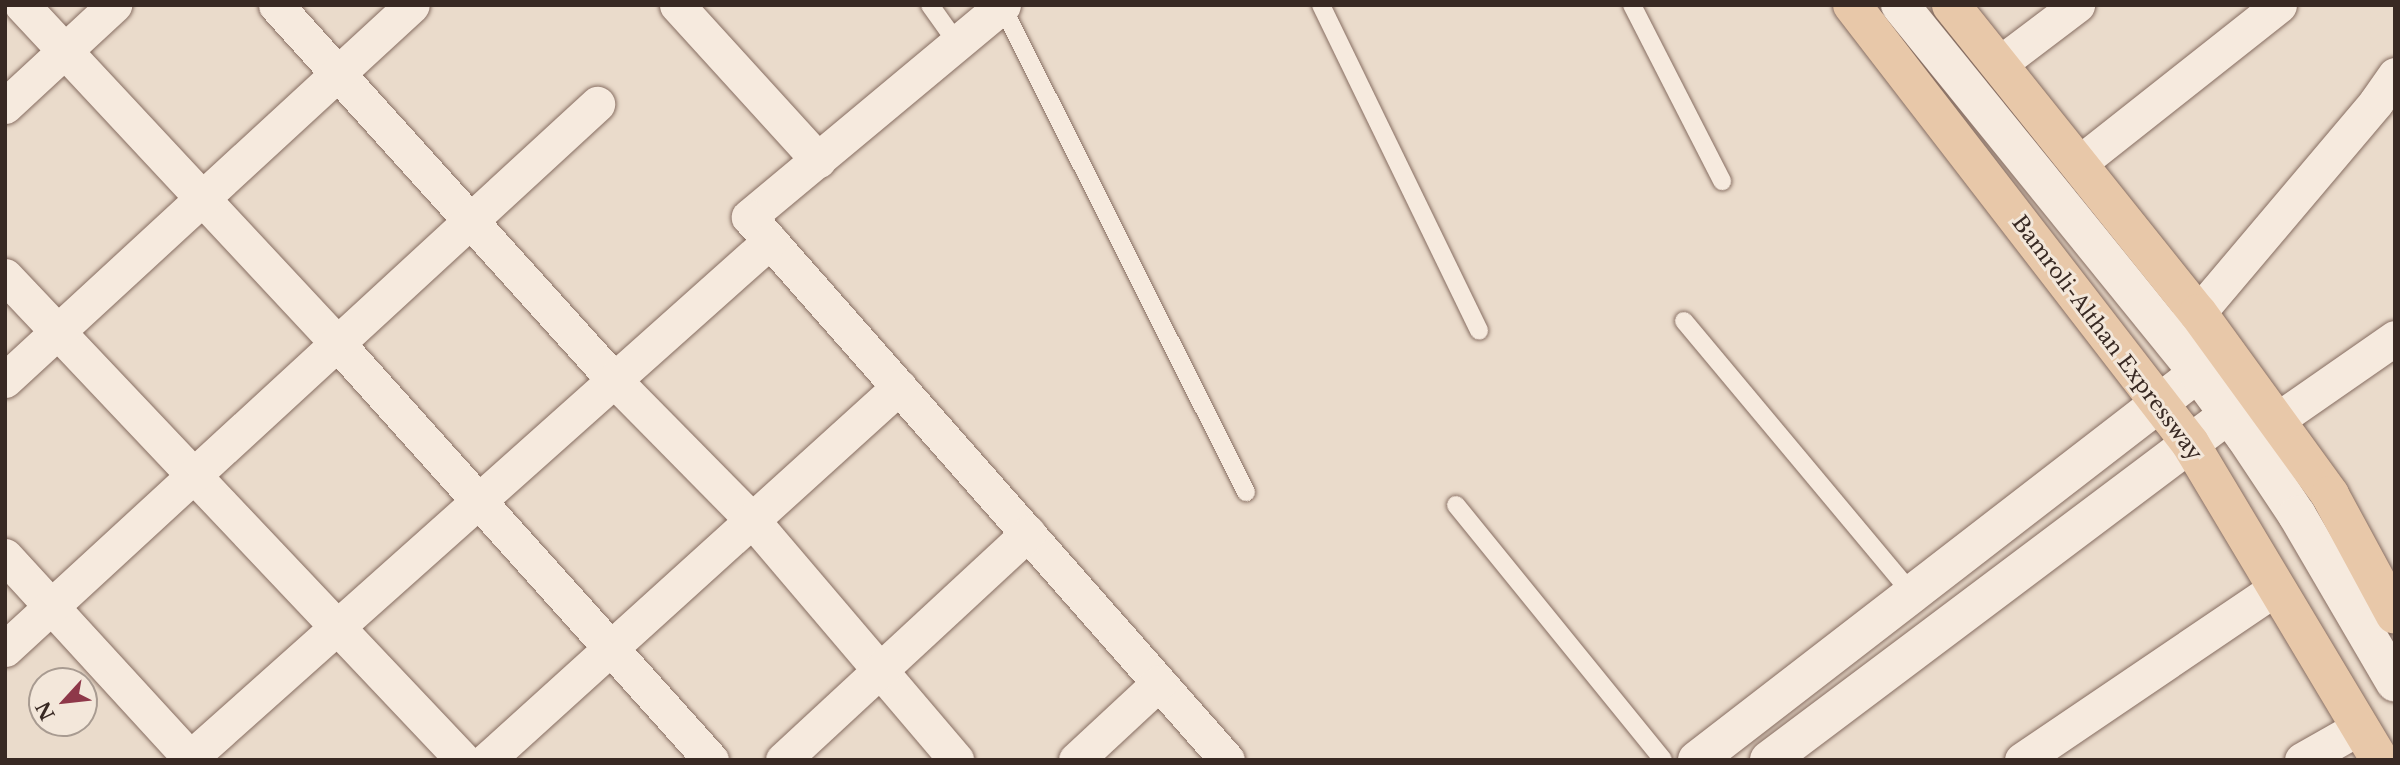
<!DOCTYPE html>
<html>
<head>
<meta charset="utf-8">
<style>
	body { margin:0 }
	#map { position:relative; width:2400px; height:765px; overflow:hidden; background:#eadbcb; font-family:"Libre Baskerville",serif }
	div>[style] { position:absolute }
	[style*='--x'] { left:calc(var(--x)*1px); top:calc(var(--y)*1px); width:calc(var(--w)*1px); rotate:calc(var(--a)*1deg) }
	.roads { filter:drop-shadow(0 0 2px #866d61) drop-shadow(0 0 2px #866d61) }
	.service>* { height:18px; margin:-9px; padding:0 9px; transform-origin:9px; border-radius:9px; background:#f6eade }
	.minor>* { height:35px; margin:-17.5px; padding:0 17.5px; transform-origin:17.5px; border-radius:17.5px; background:#f6eade }
	.tertiary>* { height:38px; margin:-19px; padding:0 19px; transform-origin:19px; border-radius:19px; background:#f6eade }
	.secondary>* { height:38px; margin:-19px; padding:0 19px; transform-origin:19px; border-radius:19px; background:#f6eade }
	.primary>* { height:38px; margin:-19px; padding:0 19px; transform-origin:19px; border-radius:19px; background:#e8c8a9 }
	span { translate:-50% -50%; white-space:nowrap; text-align:center; line-height:1.15; -webkit-text-stroke:6px #f3e7da; paint-order:stroke }
	.street-label { font-size:21px; color:#382923 }
	.frame { position:absolute; inset:0; border:7px solid #382923; pointer-events:none }
	.north { position:absolute; left:28px; top:667px; width:70px; height:70px; box-sizing:border-box; background:#f3e7da; border:2px solid #a89b91; border-radius:50%; rotate:243deg; font-size:19px; font-weight:700; line-height:28px; text-align:center; color:#382923 }
	.north::after { content:''; display:block; margin:auto; width:24px; height:32px; background:#8e3849; clip-path:polygon(50% 0,100% 100%,50% 72%,0 100%) }
</style>
</head>
<body>
<div id="map">
	<div class="roads">
		<div class="service">
			<div style="--x:930;--y:5;--w:47;--a:54.6"></div>
			<div style="--x:1321;--y:5;--w:362;--a:64.1"></div>
			<div style="--x:1632;--y:5;--w:198;--a:62.9"></div>
			<div style="--x:1002;--y:6;--w:544;--a:63.34"></div>
			<div style="--x:1684;--y:321;--w:356;--a:50.1"></div>
			<div style="--x:1456;--y:505;--w:328;--a:50.9"></div>
		</div>
		<div class="minor">
			<div style="--x:22;--y:5;--w:462;--a:47"></div>
			<div style="--x:337;--y:343;--w:560;--a:48.11"></div>
			<div style="--x:276;--y:5;--w:505;--a:47.97"></div>
			<div style="--x:614;--y:380;--w:197;--a:45.4"></div>
			<div style="--x:752;--y:520;--w:315;--a:49.6"></div>
			<div style="--x:677;--y:5;--w:210;--a:47.7"></div>
			<div style="--x:1003;--y:5;--w:331;--a:140.2"></div>
			<div style="--x:749;--y:217;--w:723;--a:48.64"></div>
			<div style="--x:1999;--y:64;--w:98;--a:-37.1"></div>
			<div style="--x:5;--y:106;--w:149;--a:-42.8"></div>
			<div style="--x:2078;--y:164;--w:256;--a:-38.3"></div>
			<div style="--x:5;--y:276;--w:666;--a:46.58"></div>
			<div style="--x:2178;--y:330;--w:26;--a:-40"></div>
			<div style="--x:2198;--y:313;--w:276;--a:-49.8"></div>
			<div style="--x:2376;--y:102;--w:33;--a:-55"></div>
			<div style="--x:5;--y:380;--w:553;--a:-42.66"></div>
			<div style="--x:2252;--y:433;--w:25;--a:-27"></div>
			<div style="--x:2274;--y:422;--w:147;--a:-34.8"></div>
			<div style="--x:5;--y:556;--w:277;--a:47.5"></div>
			<div style="--x:5;--y:649;--w:805;--a:-42.63"></div>
			<div style="--x:188;--y:760;--w:780;--a:-41.73"></div>
			<div style="--x:487;--y:760;--w:556;--a:-42.16"></div>
			<div style="--x:783;--y:760;--w:334;--a:-42.8"></div>
			<div style="--x:1076;--y:760;--w:113;--a:-42.9"></div>
			<div style="--x:2022;--y:760;--w:307;--a:-34.1"></div>
			<div style="--x:2302;--y:760;--w:67;--a:-29.6"></div>
		</div>
		<div class="tertiary">
			<div style="--x:1697;--y:760;--w:633;--a:-37.68"></div>
			<div style="--x:1769;--y:760;--w:574;--a:-36.93"></div>
		</div>
		<div class="secondary">
			<div style="--x:1900;--y:5;--w:474;--a:51"></div>
			<div style="--x:2198;--y:373;--w:79;--a:53.7"></div>
			<div style="--x:2245;--y:437;--w:94;--a:56.3"></div>
			<div style="--x:2297;--y:515;--w:194;--a:59.7"></div>
		</div>
		<div class="primary">
			<div style="--x:1852;--y:5;--w:553;--a:52.34"></div>
			<div style="--x:2190;--y:443;--w:370;--a:59.1"></div>
			<div style="--x:1951;--y:5;--w:395;--a:51.3"></div>
			<div style="--x:2198;--y:313;--w:225;--a:54"></div>
			<div style="--x:2330;--y:495;--w:136;--a:61.6"></div>
		</div>
	</div>
	<div class="street-label">
		<span style="left:2107px;top:338px;rotate:53deg">Bamroli-Althan Expressway</span>
	</div>
	<div class="frame"></div>
	<div class="north">N</div>
</div>
</body>
</html>
